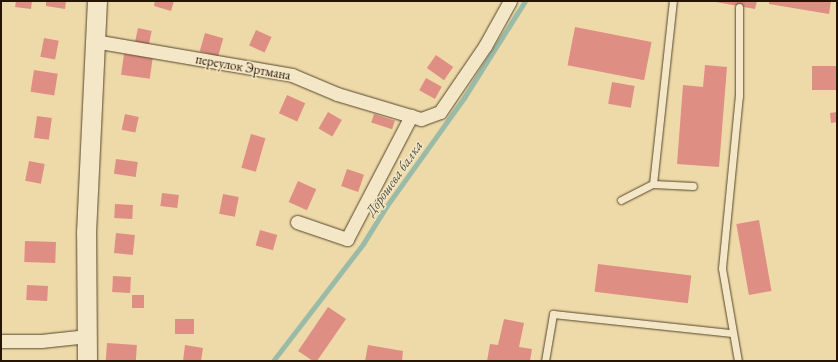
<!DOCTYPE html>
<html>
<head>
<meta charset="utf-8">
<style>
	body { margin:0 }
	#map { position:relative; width:838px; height:362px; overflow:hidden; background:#eedaa9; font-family:"EB Garamond",serif }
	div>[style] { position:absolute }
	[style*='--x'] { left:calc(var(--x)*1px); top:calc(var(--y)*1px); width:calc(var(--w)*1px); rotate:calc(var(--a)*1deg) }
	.stream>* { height:4.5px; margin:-2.25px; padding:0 2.25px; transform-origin:2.25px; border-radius:2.25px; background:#99bba7 }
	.building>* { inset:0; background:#df8e84; transform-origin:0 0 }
	.roads { filter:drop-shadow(0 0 1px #56462a) drop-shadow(0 0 1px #56462a) }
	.lane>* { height:7px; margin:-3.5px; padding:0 3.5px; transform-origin:3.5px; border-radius:3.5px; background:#f4e7c7 }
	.street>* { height:13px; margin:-6.5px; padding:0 6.5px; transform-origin:6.5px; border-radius:6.5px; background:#f4e7c7 }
	.secondary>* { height:19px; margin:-9.5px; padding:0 9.5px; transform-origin:9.5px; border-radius:9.5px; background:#f4e7c7 }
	span { translate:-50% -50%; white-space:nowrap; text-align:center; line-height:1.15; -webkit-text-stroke:3px #f4e7c7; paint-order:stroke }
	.street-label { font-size:13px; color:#241400 }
	.water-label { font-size:14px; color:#4d4e3a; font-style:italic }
	.frame { position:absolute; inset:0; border:2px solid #241400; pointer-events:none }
</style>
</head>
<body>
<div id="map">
	<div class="stream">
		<div style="--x:273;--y:361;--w:148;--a:-52.4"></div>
		<div style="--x:363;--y:244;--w:44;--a:-58.1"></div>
		<div style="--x:386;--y:207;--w:134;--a:-54.4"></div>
		<div style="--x:464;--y:98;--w:115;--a:-57.8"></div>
	</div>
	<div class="building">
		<div style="clip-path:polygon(16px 1px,32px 1px,31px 9px,15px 7px)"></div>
		<div style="clip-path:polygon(46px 1px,66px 1px,65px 9px,46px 6px)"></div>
		<div style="clip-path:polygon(155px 1px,174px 1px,171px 11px,154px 6px)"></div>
		<div style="clip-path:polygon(710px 1px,757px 1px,755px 9px)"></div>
		<div style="clip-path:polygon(769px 1px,831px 1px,829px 14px,769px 4px)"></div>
		<div style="left:575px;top:27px;width:78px;height:39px;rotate:11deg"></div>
		<div style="left:138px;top:28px;width:14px;height:14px;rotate:12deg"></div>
		<div style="left:256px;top:30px;width:17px;height:17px;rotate:24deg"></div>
		<div style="left:205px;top:33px;width:19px;height:19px;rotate:16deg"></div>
		<div style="left:44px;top:38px;width:15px;height:19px;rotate:11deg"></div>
		<div style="left:124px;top:54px;width:29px;height:21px;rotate:8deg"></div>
		<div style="left:436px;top:55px;width:21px;height:16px;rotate:35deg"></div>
		<div style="clip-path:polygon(705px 65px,727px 67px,719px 167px,677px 164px,683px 85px,703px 87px)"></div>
		<div style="left:837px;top:66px;width:24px;height:25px;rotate:90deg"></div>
		<div style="left:34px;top:70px;width:24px;height:22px;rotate:9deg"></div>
		<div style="left:426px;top:78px;width:18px;height:14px;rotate:29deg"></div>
		<div style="left:612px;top:82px;width:23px;height:22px;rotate:10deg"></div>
		<div style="left:287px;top:95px;width:20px;height:20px;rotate:24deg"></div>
		<div style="left:328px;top:112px;width:16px;height:19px;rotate:30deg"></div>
		<div style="clip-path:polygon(837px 112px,837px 122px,831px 123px,830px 113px)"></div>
		<div style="left:125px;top:114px;width:14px;height:16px;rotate:12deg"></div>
		<div style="left:374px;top:114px;width:22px;height:9px;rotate:18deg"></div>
		<div style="left:37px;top:116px;width:15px;height:22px;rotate:8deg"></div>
		<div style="left:251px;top:134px;width:15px;height:35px;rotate:16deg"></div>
		<div style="left:116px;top:159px;width:22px;height:15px;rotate:8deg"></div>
		<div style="left:29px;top:161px;width:16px;height:20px;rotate:11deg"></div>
		<div style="left:347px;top:169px;width:18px;height:18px;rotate:19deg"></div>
		<div style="left:298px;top:181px;width:20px;height:23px;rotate:24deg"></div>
		<div style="left:162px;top:193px;width:17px;height:13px;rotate:7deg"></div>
		<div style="left:223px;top:194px;width:16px;height:20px;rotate:11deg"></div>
		<div style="left:115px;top:204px;width:18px;height:14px;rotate:3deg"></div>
		<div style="left:759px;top:220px;width:72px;height:23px;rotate:80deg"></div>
		<div style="left:260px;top:230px;width:18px;height:16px;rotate:16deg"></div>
		<div style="left:116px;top:233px;width:19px;height:20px;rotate:6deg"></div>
		<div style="left:25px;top:241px;width:31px;height:21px;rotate:2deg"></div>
		<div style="left:598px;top:264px;width:94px;height:28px;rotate:7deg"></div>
		<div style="left:113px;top:276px;width:18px;height:16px;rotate:3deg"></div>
		<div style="left:27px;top:285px;width:21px;height:15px;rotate:3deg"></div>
		<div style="left:132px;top:295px;width:12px;height:13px"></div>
		<div style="clip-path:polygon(328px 307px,346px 319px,317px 361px,313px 361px,298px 351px)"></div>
		<div style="left:175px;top:319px;width:19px;height:15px"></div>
		<div style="clip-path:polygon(504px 319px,524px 323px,519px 347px,532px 349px,530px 361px,487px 361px,490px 344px,498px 345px)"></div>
		<div style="left:107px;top:343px;width:30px;height:18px;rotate:4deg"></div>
		<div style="clip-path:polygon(185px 345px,203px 348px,201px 361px,183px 361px)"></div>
		<div style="clip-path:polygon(368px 345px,403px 351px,402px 361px,365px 361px)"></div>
	</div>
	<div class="roads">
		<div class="lane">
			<div style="--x:653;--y:184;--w:184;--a:-83.8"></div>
			<div style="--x:621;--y:200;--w:36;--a:-27"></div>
			<div style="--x:653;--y:184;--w:40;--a:2.9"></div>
			<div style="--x:545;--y:361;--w:48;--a:-80.3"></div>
			<div style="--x:553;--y:314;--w:180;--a:6.1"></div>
			<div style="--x:738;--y:361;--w:94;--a:-99.8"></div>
			<div style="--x:722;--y:268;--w:173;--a:-84.4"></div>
			<div style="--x:739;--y:96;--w:89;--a:-90"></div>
		</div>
		<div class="street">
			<div style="--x:94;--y:41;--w:201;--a:9.7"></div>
			<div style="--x:292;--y:75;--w:49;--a:22.9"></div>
			<div style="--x:337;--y:94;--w:88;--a:16.6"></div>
			<div style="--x:421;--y:119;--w:20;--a:-20"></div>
			<div style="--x:440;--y:112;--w:80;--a:-55.7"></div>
			<div style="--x:485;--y:46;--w:51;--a:-60.9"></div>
			<div style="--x:297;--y:222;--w:53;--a:18.8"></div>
			<div style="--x:347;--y:239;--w:139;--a:-62.5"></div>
			<div style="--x:1;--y:341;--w:40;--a:0"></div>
			<div style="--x:41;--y:341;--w:47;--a:-6.1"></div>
		</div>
		<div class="secondary">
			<div style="--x:87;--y:361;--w:128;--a:-90.4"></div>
			<div style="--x:86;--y:233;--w:232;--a:-87.3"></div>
		</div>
	</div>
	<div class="street-label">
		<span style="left:243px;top:68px;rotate:10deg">переулок Эртмана</span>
	</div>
	<div class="water-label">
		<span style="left:394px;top:178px;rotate:-55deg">Дорошева балка</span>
	</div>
	<div class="frame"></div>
</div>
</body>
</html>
